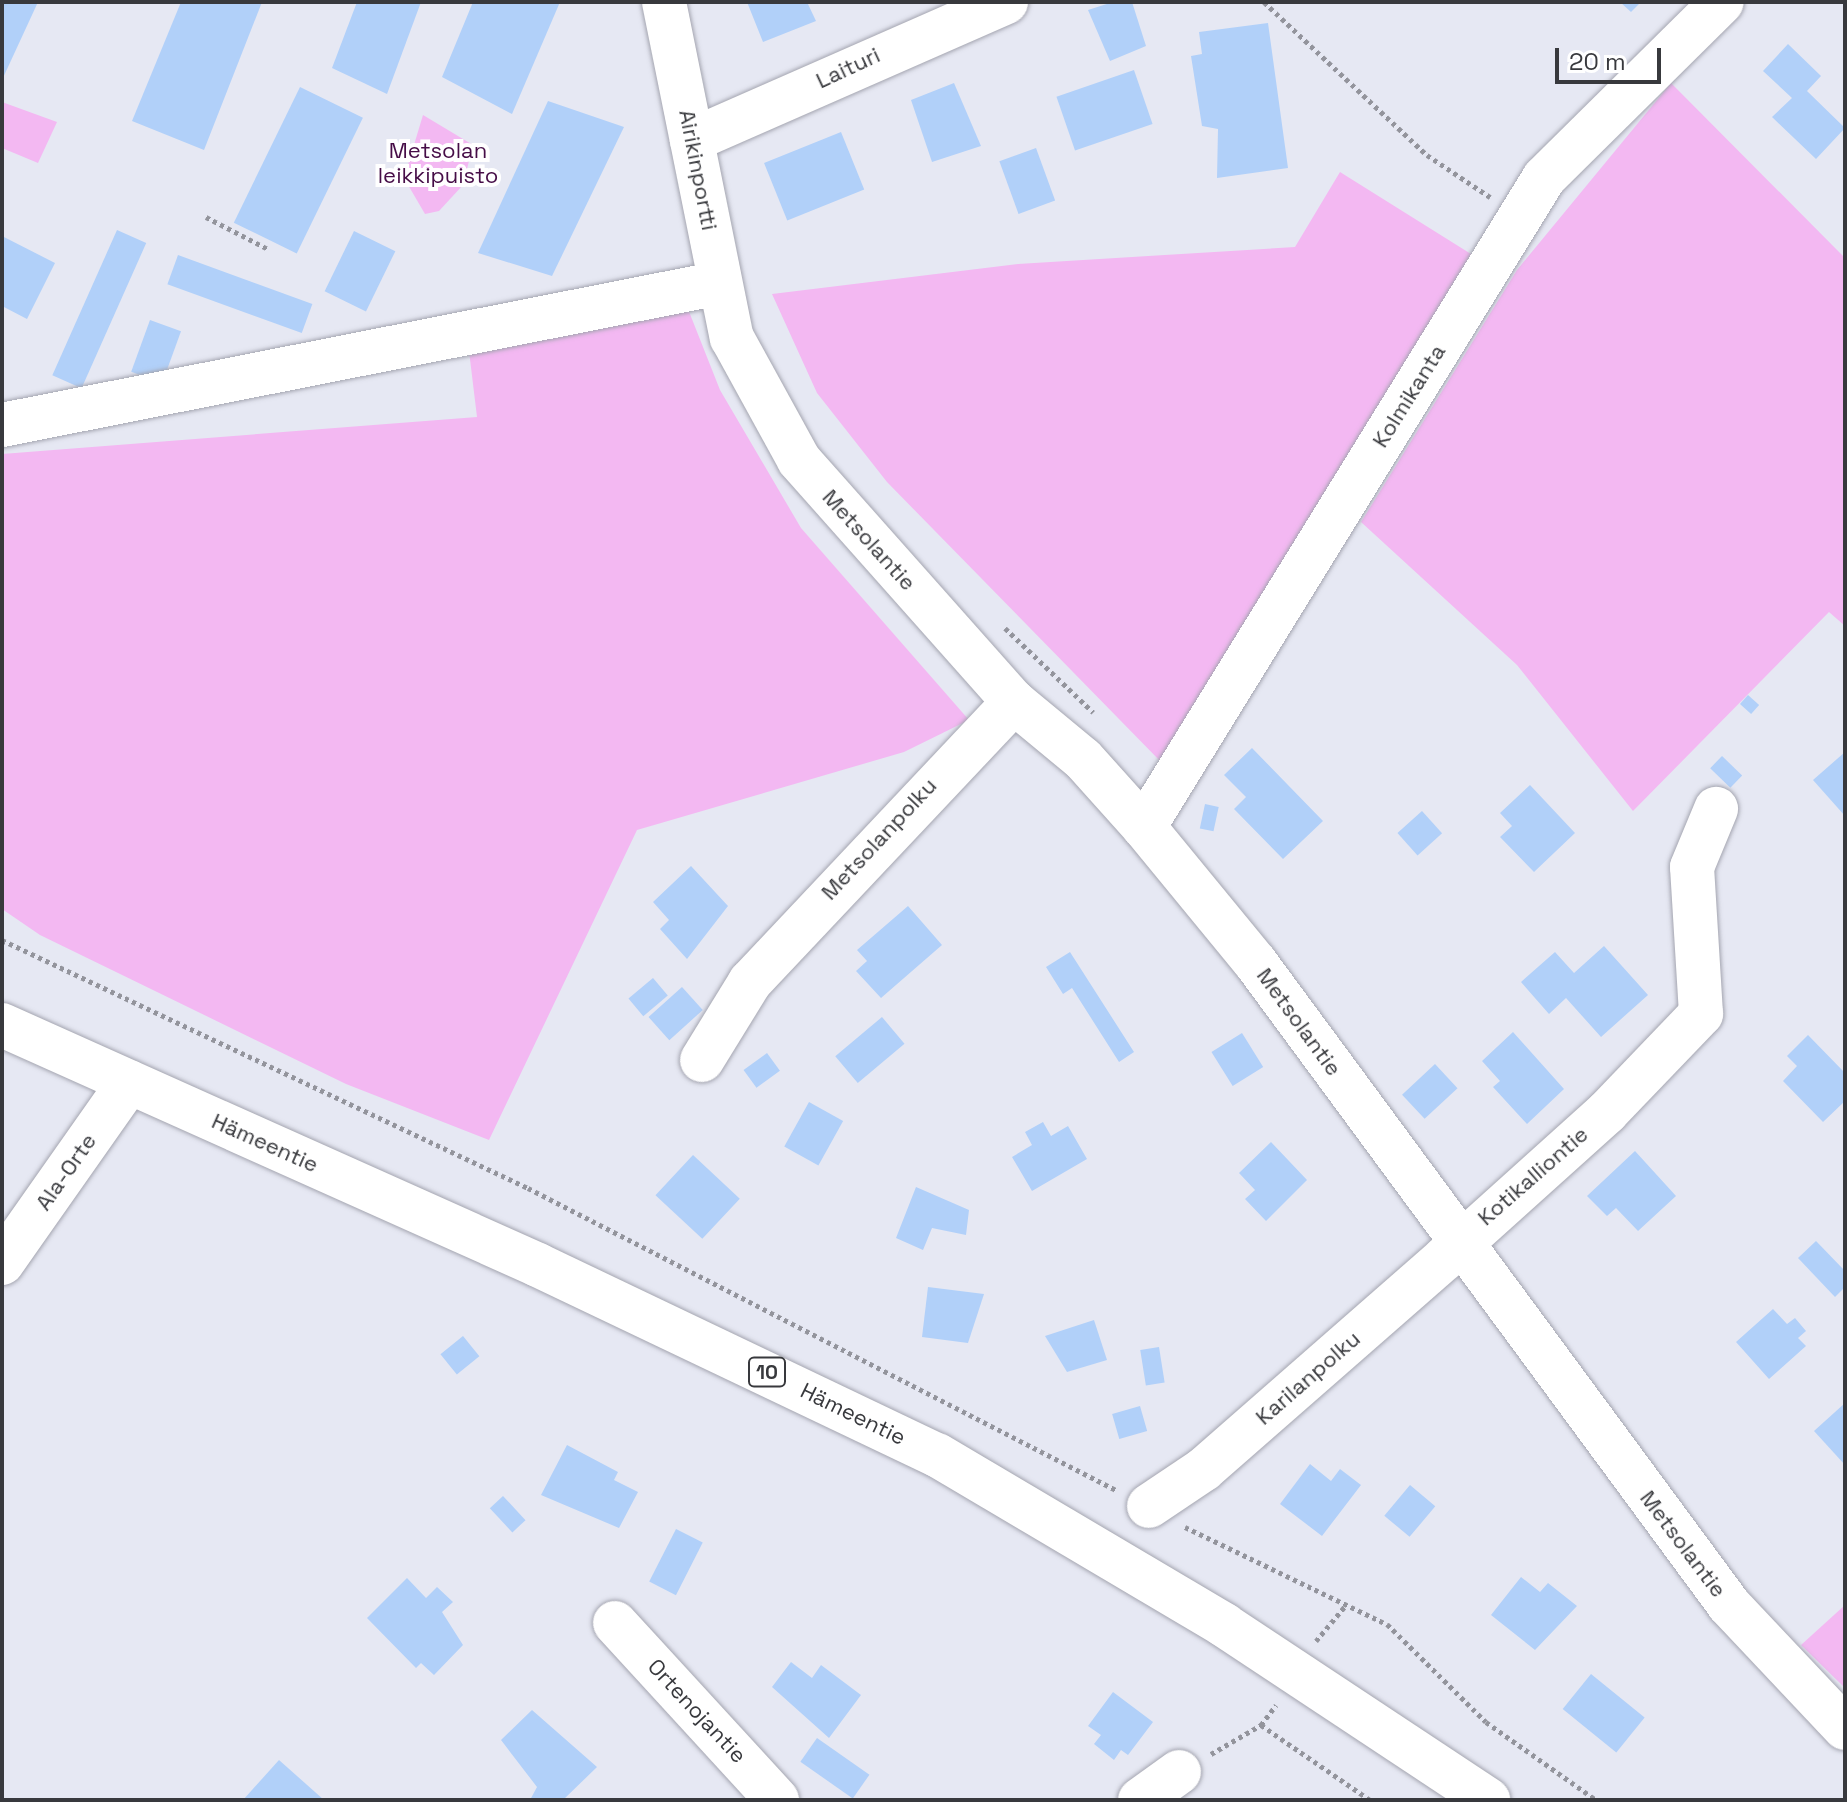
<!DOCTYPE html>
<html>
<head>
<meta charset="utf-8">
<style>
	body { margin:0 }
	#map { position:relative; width:1847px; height:1802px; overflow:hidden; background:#e6e8f3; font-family:"Space Grotesk",sans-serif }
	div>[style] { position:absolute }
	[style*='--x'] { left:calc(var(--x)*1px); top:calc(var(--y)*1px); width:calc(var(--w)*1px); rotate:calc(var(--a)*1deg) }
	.green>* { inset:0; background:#f3b8f2 }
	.building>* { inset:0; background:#b1d0f9; transform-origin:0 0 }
	.path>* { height:5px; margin-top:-2.5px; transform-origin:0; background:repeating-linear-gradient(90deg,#93949c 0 4px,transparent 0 8px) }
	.roads { filter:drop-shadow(0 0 2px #a4a5b0) drop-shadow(0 0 2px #a4a5b0) }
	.minor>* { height:44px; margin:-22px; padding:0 22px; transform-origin:22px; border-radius:22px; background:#fff }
	.highway>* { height:44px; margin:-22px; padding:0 22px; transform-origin:22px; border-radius:22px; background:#fff }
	span { translate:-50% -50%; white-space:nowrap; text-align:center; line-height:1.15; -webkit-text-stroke:8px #fff; paint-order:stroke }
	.shield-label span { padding:2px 6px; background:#fff; border:2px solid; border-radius:6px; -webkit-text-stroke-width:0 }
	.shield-label { font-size:20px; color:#38393d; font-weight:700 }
	.street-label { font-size:22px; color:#38393d }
	.park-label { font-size:22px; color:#460d47 }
	.frame { position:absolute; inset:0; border:4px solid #38393d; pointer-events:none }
	.scale { position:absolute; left:1555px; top:48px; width:106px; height:36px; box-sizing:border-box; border:4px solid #38393d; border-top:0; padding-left:10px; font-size:24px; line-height:28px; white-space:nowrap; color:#38393d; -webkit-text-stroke:6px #fff; paint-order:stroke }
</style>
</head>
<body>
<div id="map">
	<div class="green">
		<div style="clip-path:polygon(1671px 83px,1845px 258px,1845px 626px,1829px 612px,1633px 811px,1517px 665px,1361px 522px,1517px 270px)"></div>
		<div style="clip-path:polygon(2px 102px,57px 122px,38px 163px,2px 148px)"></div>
		<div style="clip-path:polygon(423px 115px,473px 145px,463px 185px,439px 211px,425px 214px,404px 178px)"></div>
		<div style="clip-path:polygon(1340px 172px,1471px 254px,1163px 764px,887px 482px,817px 393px,772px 294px,1018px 264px,1295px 247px)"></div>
		<div style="clip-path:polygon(688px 309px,720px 390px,801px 528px,969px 720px,904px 752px,637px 830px,489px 1140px,346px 1084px,40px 935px,2px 909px,2px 454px,477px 417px,469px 351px)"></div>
		<div style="clip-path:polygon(1845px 1605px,1845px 1688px,1801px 1645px)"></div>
	</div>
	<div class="building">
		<div style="clip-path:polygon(2px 2px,38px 2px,2px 80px)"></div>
		<div style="clip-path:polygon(181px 2px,262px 2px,204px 150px,132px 121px)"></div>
		<div style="clip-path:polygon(357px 2px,421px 2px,387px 94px,332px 68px)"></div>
		<div style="clip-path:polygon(473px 2px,560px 2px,512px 114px,442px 77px)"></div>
		<div style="clip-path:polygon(747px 2px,807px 2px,816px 21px,763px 42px)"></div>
		<div style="clip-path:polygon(1113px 2px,1132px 2px,1146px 46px,1110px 61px,1088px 10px)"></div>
		<div style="clip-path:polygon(1620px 2px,1641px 2px,1631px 12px)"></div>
		<div style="clip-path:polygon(1268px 23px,1288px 168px,1217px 178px,1218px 129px,1202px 126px,1191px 56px,1202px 54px,1199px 32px)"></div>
		<div style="clip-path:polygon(1788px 44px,1821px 76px,1807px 91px,1845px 128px,1816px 159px,1772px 117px,1792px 98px,1763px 71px)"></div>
		<div style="left:1134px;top:70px;width:57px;height:82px;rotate:71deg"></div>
		<div style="clip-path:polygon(954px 83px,981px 146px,932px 162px,911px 100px)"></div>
		<div style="left:300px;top:87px;width:70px;height:151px;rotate:26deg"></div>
		<div style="clip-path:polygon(548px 101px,624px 127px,552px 276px,478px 253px)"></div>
		<div style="left:841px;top:132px;width:62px;height:83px;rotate:68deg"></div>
		<div style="left:1036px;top:148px;width:56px;height:39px;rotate:70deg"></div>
		<div style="left:117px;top:230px;width:32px;height:159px;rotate:24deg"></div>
		<div style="left:354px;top:231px;width:46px;height:67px;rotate:26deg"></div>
		<div style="clip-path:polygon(2px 236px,55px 263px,27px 319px,2px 306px)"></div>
		<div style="left:178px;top:255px;width:143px;height:31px;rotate:20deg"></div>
		<div style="left:150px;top:320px;width:33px;height:55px;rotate:20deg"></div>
		<div style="left:1748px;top:695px;width:15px;height:12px;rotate:42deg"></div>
		<div style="clip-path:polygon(1252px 748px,1323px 821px,1283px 859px,1234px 809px,1246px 797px,1224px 775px)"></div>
		<div style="clip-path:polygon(1845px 752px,1845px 816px,1813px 780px)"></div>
		<div style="left:1722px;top:756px;width:28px;height:17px;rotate:44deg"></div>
		<div style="clip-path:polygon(1530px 785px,1575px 833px,1534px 872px,1500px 837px,1512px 826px,1500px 813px)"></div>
		<div style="left:1205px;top:804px;width:14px;height:25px;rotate:12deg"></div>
		<div style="left:1422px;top:811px;width:30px;height:33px;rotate:48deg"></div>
		<div style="clip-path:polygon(691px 866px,728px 906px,687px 959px,660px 929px,669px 920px,653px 902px)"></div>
		<div style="clip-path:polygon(908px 906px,942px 945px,881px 998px,856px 971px,867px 961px,857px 950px)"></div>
		<div style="clip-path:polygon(1604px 946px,1648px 995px,1601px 1037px,1566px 998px,1549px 1014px,1521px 982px,1555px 952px,1574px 973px)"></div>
		<div style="clip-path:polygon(1070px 952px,1134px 1052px,1119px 1062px,1072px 988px,1063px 994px,1046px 967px)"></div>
		<div style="left:653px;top:978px;width:23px;height:32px;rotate:50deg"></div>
		<div style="left:682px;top:987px;width:31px;height:45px;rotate:48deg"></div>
		<div style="left:882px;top:1017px;width:35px;height:61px;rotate:50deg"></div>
		<div style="clip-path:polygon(1513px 1032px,1564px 1089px,1527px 1124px,1493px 1087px,1500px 1081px,1482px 1061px)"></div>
		<div style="left:1242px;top:1033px;width:40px;height:36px;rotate:58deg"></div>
		<div style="clip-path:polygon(1808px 1035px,1845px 1073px,1845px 1101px,1823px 1122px,1783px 1081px,1797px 1066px,1787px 1056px)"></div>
		<div style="left:767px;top:1053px;width:22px;height:29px;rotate:54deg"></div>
		<div style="left:1435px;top:1064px;width:33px;height:45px;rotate:47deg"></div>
		<div style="left:809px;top:1102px;width:39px;height:51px;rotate:29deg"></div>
		<div style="clip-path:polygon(1043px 1122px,1051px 1136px,1068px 1126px,1087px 1159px,1032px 1191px,1012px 1157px,1032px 1145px,1025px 1132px)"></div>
		<div style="clip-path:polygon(1271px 1142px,1307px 1180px,1266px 1221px,1245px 1199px,1255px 1190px,1239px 1173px)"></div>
		<div style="clip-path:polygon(1635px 1151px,1676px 1196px,1638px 1231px,1616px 1208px,1607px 1216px,1587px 1196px)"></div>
		<div style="left:693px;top:1155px;width:64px;height:55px;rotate:43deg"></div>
		<div style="clip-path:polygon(916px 1187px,969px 1210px,966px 1235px,932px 1228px,923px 1250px,896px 1238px)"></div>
		<div style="clip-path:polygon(1816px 1241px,1845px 1271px,1845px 1287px,1835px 1297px,1798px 1258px)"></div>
		<div style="clip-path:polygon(928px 1287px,984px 1294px,968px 1343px,922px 1337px)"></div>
		<div style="clip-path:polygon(1773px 1309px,1787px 1324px,1795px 1318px,1806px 1331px,1798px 1338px,1806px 1346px,1769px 1379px,1736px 1342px)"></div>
		<div style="clip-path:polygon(1094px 1320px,1107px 1360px,1067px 1372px,1045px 1336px)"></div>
		<div style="left:463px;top:1336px;width:26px;height:29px;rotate:51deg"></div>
		<div style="left:1159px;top:1347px;width:36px;height:19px;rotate:81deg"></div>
		<div style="clip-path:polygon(1845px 1403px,1845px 1465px,1814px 1431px)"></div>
		<div style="left:1140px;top:1406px;width:26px;height:29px;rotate:74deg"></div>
		<div style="clip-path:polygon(567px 1445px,618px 1472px,614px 1480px,638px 1492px,619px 1528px,541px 1495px)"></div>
		<div style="clip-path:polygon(1310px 1464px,1331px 1481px,1340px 1469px,1361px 1485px,1322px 1536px,1280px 1504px)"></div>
		<div style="left:1410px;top:1485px;width:33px;height:40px;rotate:40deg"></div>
		<div style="left:503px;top:1496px;width:33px;height:18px;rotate:47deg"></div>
		<div style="left:676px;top:1529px;width:30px;height:59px;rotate:27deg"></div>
		<div style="clip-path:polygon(1521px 1577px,1540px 1592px,1548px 1583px,1577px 1606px,1535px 1650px,1491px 1615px)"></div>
		<div style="clip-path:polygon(407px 1578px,426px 1598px,437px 1587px,453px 1602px,442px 1612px,463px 1645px,434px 1675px,421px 1663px,416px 1668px,367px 1618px)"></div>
		<div style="clip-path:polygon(791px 1662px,812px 1678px,821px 1665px,861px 1695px,829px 1738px,772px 1687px)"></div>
		<div style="left:1591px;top:1674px;width:69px;height:45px;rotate:39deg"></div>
		<div style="clip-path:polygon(1113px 1692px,1153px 1722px,1128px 1755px,1121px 1750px,1114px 1760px,1094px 1744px,1101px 1735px,1088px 1726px)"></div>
		<div style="clip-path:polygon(532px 1710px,597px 1767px,563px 1800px,530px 1800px,537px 1787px,501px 1740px)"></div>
		<div style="left:817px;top:1738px;width:64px;height:29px;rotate:35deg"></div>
		<div style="clip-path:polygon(279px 1760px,324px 1800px,243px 1800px)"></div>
	</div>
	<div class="path">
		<div style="--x:1264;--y:2;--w:224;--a:43.2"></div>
		<div style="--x:1427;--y:155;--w:76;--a:33.7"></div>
		<div style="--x:206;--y:217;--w:70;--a:27.3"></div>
		<div style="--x:1005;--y:628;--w:122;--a:43.7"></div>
		<div style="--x:2;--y:940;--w:582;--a:25.24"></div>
		<div style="--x:528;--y:1188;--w:661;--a:27.19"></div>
		<div style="--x:1185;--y:1527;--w:224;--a:25.7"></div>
		<div style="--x:1387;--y:1624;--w:139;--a:44.7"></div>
		<div style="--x:1486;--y:1722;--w:135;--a:35.3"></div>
		<div style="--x:1316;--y:1641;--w:47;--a:-50.2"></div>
		<div style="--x:1261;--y:1725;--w:25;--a:-53"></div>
		<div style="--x:1211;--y:1754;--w:58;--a:-30.1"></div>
		<div style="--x:1261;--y:1725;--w:132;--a:34.5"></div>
	</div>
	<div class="roads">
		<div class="minor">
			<div style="--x:664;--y:2;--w:343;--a:78.6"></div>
			<div style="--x:732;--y:338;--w:139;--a:61.2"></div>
			<div style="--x:799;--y:460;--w:324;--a:48.4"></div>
			<div style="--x:1014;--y:702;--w:89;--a:39.6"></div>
			<div style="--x:1083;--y:759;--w:91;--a:48.1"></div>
			<div style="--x:1144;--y:827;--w:175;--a:50.6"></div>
			<div style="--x:1255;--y:962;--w:799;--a:53.6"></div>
			<div style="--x:1729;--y:1605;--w:169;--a:46.7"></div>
			<div style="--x:692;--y:140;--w:343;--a:-23.7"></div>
			<div style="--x:2;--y:425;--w:732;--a:-11.19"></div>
			<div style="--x:1144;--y:827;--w:762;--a:-58.35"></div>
			<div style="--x:1544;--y:178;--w:250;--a:-44.7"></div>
			<div style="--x:702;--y:1060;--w:92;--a:-58.4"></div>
			<div style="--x:750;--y:982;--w:385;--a:-46.7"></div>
			<div style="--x:2;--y:1263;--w:221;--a:-54.9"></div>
			<div style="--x:1149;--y:1506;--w:66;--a:-33.9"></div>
			<div style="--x:1204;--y:1469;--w:320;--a:-41.2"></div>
			<div style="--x:1445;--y:1258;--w:218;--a:-42"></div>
			<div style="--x:1607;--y:1112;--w:136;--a:-46.2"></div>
			<div style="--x:1701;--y:1014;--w:147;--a:-93.5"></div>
			<div style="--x:1692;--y:867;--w:63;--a:-67.5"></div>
			<div style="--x:615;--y:1623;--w:240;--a:47.5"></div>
			<div style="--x:1140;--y:1800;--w:48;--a:-35.7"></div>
		</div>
		<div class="highway">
			<div style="--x:2;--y:1025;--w:587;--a:24.12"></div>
			<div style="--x:538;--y:1265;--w:442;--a:25.5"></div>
			<div style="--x:937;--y:1455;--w:334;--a:30.6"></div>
			<div style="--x:1224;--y:1625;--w:317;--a:33.5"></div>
		</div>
	</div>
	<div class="shield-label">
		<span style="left:767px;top:1372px">10</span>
	</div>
	<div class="street-label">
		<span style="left:848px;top:68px;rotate:-25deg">Laituri</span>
		<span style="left:698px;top:170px;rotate:79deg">Airikinportti</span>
		<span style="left:1409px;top:396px;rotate:-58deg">Kolmikanta</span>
		<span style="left:869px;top:540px;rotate:48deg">Metsolantie</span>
		<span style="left:879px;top:839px;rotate:-47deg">Metsolanpolku</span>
		<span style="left:1299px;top:1022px;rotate:54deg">Metsolantie</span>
		<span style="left:265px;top:1143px;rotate:24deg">Hämeentie</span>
		<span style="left:66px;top:1172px;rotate:-55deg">Ala-Orte</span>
		<span style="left:1533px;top:1176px;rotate:-41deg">Kotikalliontie</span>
		<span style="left:1308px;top:1378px;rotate:-41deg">Karilanpolku</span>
		<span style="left:853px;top:1414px;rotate:26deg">Hämeentie</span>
		<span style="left:1683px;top:1544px;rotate:53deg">Metsolantie</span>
		<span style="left:697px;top:1711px;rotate:47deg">Ortenojantie</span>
	</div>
	<div class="park-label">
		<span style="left:438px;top:163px">Metsolan<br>leikkipuisto</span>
	</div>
	<div class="frame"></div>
	<div class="scale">20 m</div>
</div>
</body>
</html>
